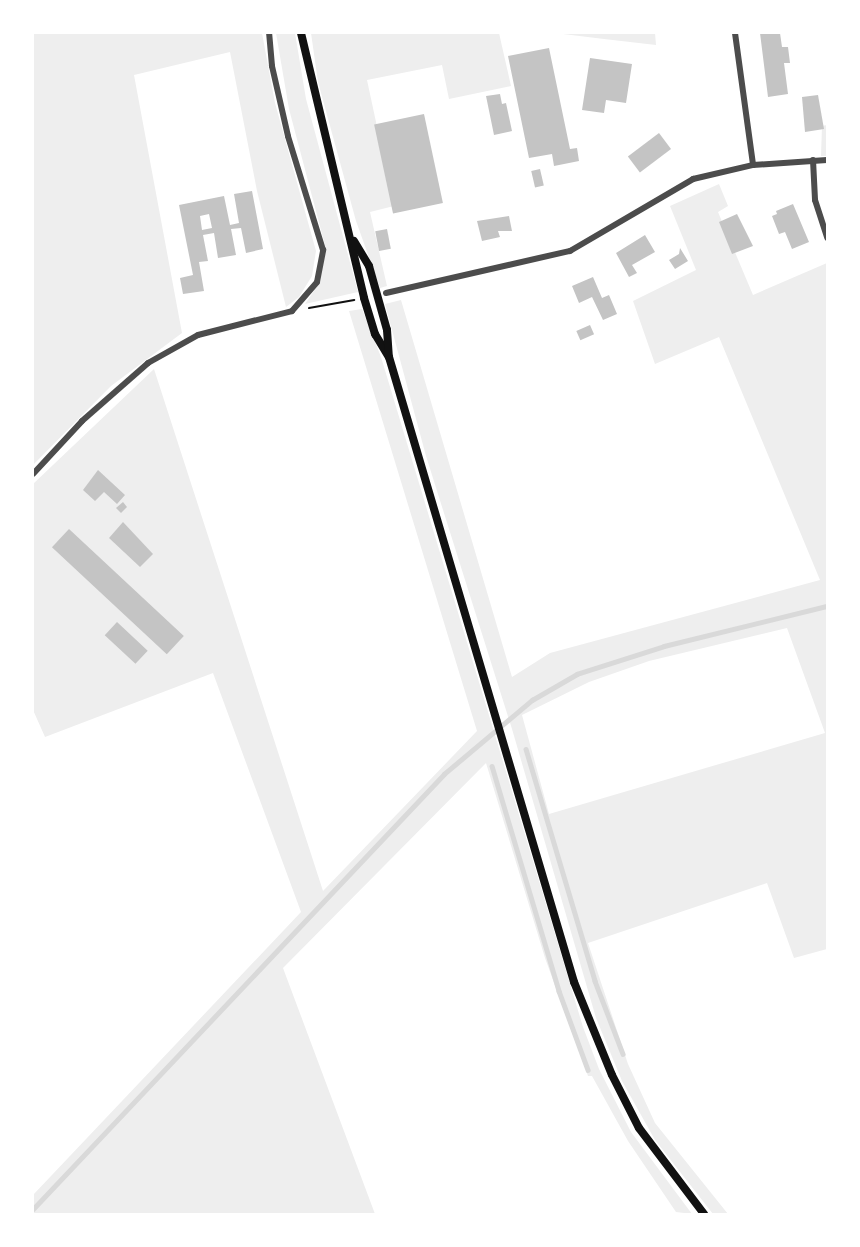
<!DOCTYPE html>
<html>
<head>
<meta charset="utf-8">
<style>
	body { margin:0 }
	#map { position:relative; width:860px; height:1247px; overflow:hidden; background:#fff; font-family:"Noto Serif",serif }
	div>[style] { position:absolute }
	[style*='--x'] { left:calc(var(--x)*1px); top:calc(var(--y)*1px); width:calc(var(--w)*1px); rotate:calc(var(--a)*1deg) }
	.green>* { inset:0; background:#eee }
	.stream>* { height:4.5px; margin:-2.25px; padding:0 2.25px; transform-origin:2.25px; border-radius:2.25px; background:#d9d9d9 }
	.building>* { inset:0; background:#c4c4c4; transform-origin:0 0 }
	.path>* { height:2px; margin:-1px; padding:0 1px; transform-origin:1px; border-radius:1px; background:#111 }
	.minor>* { height:6px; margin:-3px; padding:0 3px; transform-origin:3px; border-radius:3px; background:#4c4c4c }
	.secondary>* { height:8px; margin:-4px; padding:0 4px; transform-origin:4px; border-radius:4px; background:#111 }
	span { translate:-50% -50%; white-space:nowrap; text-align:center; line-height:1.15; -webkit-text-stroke:4.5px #fff; paint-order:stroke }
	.frame { position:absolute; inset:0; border:34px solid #fff; pointer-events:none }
</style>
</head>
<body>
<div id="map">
	<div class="green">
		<div style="clip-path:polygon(33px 33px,262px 33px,275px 103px,316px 251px,312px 276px,299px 297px,286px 307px,257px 191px,230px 52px,134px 75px,182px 333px,111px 386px,33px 465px)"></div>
		<div style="clip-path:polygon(276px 33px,295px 33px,306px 99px,358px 292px,305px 304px,320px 282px,326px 249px,289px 109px)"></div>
		<div style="clip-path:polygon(311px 33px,499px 33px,511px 86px,449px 99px,442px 65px,367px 80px,394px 206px,370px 212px,387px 286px,380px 288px,356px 221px,318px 82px)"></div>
		<div style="clip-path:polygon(555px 33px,655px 33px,656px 45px,604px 39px)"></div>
		<div style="clip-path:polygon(827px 125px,827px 156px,821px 156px,822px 126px)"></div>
		<div style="clip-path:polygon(evenodd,719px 184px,728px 206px,718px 212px,753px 295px,827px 263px,827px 949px,794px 958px,767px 883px,588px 943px,628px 1064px,655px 1123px,728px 1214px,713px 1214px,655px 1140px,622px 1081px,596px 1018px,512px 729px,426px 456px,385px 304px,401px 300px,512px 677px,550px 653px,820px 580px,719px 337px,655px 364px,633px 301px,696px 270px,670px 206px,719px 184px,787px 628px,825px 733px,549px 814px,522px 715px,589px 682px,649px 661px,787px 628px)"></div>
		<div style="clip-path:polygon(362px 309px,381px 357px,583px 1027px,599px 1069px,631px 1132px,692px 1214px,676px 1212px,628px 1141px,592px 1076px,588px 1076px,545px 958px,486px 763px,283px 968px,375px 1214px,33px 1214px,33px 1195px,301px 912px,213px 673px,45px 737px,33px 710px,33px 484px,154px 369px,323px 891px,477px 731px,349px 311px)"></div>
	</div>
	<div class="stream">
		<div style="--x:526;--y:749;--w:242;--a:73.4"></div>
		<div style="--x:595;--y:981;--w:78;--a:69"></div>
		<div style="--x:492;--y:766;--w:235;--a:73.4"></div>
		<div style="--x:559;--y:991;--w:84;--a:69.8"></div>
		<div style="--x:33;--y:1209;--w:598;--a:-46.62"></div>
		<div style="--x:444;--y:774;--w:115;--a:-40.1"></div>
		<div style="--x:532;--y:700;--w:52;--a:-30"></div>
		<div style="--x:577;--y:674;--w:91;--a:-17.8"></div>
		<div style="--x:664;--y:646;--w:168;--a:-13.8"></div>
	</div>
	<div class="building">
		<div style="clip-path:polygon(760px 33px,780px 33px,782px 47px,788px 47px,790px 63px,784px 63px,788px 94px,768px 97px)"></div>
		<div style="clip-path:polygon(549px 48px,570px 149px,577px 148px,579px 161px,554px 166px,552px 154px,529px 158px,508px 56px)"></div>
		<div style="clip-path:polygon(590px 58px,632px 64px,626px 103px,606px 100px,604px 113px,582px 110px)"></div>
		<div style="clip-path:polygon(500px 94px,502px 104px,506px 103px,512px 131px,494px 135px,486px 96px)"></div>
		<div style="clip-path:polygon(818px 95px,824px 129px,805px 132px,802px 97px)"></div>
		<div style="left:424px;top:114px;width:91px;height:51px;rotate:78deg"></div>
		<div style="left:659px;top:133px;width:20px;height:39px;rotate:53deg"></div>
		<div style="left:540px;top:169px;width:17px;height:9px;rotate:77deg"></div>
		<div style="clip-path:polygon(evenodd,252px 191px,263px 249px,246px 253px,241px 228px,231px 229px,236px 255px,218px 258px,214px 233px,203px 235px,208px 261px,199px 262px,204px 291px,183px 294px,180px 278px,193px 275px,179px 205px,224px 196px,230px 225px,239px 223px,234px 194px,252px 191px,209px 214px,212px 228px,202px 230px,200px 216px,209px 214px)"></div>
		<div style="clip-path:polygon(793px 204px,809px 242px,792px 249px,785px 232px,779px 234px,772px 216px,777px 214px,776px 211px)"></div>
		<div style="clip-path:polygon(737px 214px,753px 246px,732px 254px,719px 222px)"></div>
		<div style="clip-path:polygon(509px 216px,512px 231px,498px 231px,500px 237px,482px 241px,477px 221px)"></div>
		<div style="left:387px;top:229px;width:20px;height:12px;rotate:79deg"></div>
		<div style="clip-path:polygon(645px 235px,655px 252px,632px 265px,637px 273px,629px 277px,616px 253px)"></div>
		<div style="clip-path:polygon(680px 248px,688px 261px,675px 269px,669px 260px,679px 254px)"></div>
		<div style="clip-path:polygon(593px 277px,602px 298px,609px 295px,617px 314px,603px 320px,592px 297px,579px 303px,572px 286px)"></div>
		<div style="left:590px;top:325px;width:10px;height:15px;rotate:66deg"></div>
		<div style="clip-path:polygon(98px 470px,125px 495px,117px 504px,104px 492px,95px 501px,83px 490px)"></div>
		<div style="clip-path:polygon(123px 502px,127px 507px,121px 513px,116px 508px)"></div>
		<div style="clip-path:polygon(123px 522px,153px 554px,140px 567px,109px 538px)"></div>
		<div style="left:69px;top:529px;width:157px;height:25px;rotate:43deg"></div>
		<div style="left:117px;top:622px;width:42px;height:18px;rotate:43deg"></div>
	</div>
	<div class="path">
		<div style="--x:309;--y:308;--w:46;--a:-10.1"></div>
	</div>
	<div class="minor">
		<div style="--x:735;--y:33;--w:133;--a:82.2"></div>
		<div style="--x:813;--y:160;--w:40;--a:87.1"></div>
		<div style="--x:815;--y:200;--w:40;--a:72"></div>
		<div style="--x:386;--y:293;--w:189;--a:-12.9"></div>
		<div style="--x:570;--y:251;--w:143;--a:-30.3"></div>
		<div style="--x:693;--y:179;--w:62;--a:-13.1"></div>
		<div style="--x:753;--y:165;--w:74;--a:-3.9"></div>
		<div style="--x:33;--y:474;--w:72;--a:-47.2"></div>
		<div style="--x:82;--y:421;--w:88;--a:-41.3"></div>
		<div style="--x:148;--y:363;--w:57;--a:-29.2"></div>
		<div style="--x:198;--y:335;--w:97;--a:-14.3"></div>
		<div style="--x:292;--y:311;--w:38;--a:-49"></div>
		<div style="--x:317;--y:282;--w:33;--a:-79"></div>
		<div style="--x:323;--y:250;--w:119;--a:-107.1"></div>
		<div style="--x:288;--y:136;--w:72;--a:-102.9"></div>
		<div style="--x:272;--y:66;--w:33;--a:-95"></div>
	</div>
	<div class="secondary">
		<div style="--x:301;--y:33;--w:272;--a:76.6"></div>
		<div style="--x:364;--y:298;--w:38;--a:73"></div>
		<div style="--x:375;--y:334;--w:27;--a:59"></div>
		<div style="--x:389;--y:357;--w:652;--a:73.51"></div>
		<div style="--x:574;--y:982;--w:100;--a:67.8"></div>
		<div style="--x:612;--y:1075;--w:59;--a:63"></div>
		<div style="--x:639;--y:1128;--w:108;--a:52.9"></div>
		<div style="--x:354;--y:241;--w:29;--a:59"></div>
		<div style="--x:369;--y:266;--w:66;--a:74.3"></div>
		<div style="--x:387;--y:330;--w:26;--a:86"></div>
	</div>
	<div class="frame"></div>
</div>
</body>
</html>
